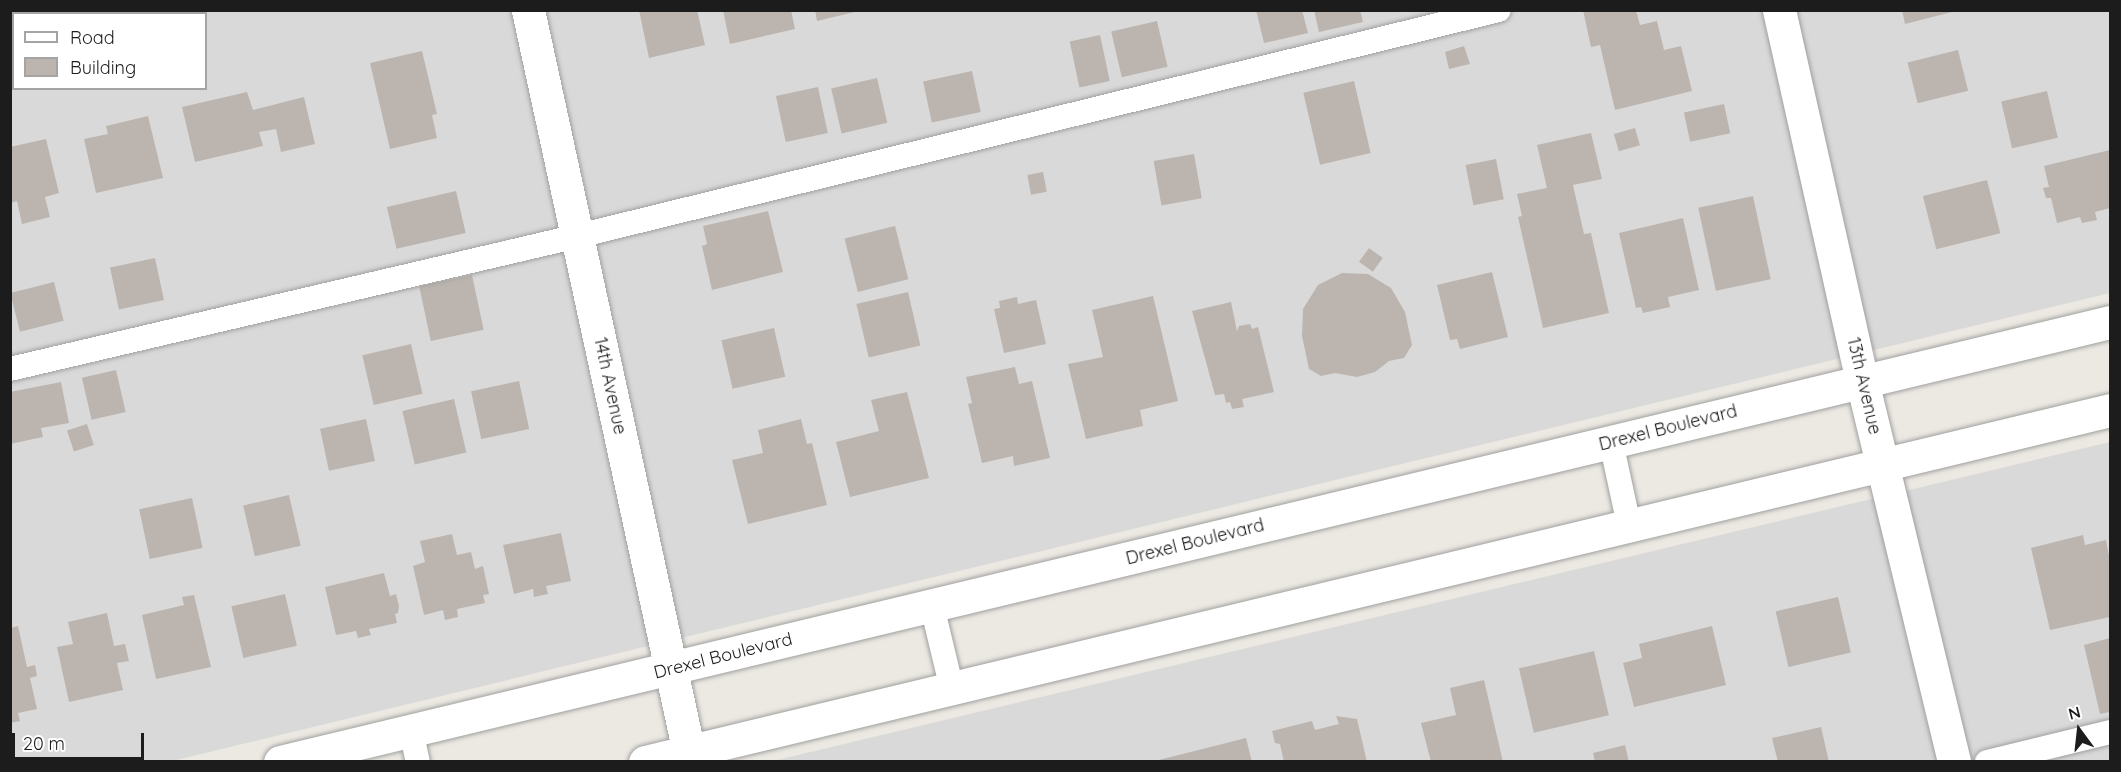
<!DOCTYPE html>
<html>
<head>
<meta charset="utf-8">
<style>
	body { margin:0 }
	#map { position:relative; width:2121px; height:772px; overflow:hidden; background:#ece9e2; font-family:Quicksand,sans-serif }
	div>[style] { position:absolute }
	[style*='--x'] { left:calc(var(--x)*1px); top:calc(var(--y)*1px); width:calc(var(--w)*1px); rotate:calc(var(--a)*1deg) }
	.residential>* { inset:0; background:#dad9d9 }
	.building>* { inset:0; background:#bcb5af; transform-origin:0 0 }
	.roads { filter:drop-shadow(0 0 2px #a0a0a0) drop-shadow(0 0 2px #a0a0a0) }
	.service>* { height:24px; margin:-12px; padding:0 12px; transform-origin:12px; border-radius:12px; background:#fff }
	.minor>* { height:33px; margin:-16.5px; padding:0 16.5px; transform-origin:16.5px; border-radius:16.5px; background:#fff }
	.tertiary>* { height:33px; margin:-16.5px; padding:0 16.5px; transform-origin:16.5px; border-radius:16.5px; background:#fff }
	span { translate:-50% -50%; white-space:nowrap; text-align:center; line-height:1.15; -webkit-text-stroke:5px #fff; paint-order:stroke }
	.street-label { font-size:18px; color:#1c1c1c }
	.frame { position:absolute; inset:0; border:12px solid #1c1c1c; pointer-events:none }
	.legend { position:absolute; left:12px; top:12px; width:195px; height:78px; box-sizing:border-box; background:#fff; border:2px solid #a4a4a4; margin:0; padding:8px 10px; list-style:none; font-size:18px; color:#1c1c1c }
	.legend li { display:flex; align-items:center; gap:12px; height:30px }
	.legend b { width:30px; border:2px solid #a4a4a4 }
	.north { position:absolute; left:2049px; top:700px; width:60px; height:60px; -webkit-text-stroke:4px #fff; paint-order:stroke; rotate:345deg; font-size:16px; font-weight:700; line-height:24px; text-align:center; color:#1c1c1c }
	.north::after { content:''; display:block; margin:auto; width:21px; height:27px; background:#1c1c1c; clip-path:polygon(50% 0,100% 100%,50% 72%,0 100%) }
	.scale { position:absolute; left:12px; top:733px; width:132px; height:27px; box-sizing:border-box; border:3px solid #1c1c1c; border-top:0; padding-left:8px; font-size:18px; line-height:21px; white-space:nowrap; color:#1c1c1c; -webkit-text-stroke:4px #fff; paint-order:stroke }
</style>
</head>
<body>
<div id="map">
	<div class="residential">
		<div style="clip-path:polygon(evenodd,10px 11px,2110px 11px,2110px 293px,172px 761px,11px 761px,10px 11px,14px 14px,206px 14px,206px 88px,14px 88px,14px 14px)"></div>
		<div style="clip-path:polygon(2110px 442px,2110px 761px,773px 761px)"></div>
	</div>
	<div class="building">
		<div style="clip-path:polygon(639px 10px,697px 10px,705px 45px,649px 58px)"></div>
		<div style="clip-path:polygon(723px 10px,791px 10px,795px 29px,730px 44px)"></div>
		<div style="clip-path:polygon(815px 10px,859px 10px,859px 11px,817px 21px)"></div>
		<div style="clip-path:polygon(1256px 10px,1302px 10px,1308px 33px,1264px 43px)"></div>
		<div style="clip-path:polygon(1314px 10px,1360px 10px,1363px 22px,1319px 32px)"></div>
		<div style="clip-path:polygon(1583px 10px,1636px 10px,1640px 25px,1657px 21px,1664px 50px,1681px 46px,1692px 91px,1615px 110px,1600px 45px,1591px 47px)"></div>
		<div style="clip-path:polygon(1902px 10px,1956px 10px,1956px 11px,1905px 24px)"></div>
		<div style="left:1157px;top:21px;width:47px;height:47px;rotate:77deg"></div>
		<div style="left:1100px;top:35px;width:47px;height:31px;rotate:78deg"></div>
		<div style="clip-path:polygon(1464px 46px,1470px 64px,1449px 69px,1445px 52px)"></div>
		<div style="left:1958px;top:50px;width:42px;height:52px;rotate:76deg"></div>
		<div style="clip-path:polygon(422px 51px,437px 114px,432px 115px,437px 138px,390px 149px,370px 63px)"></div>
		<div style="left:972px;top:71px;width:42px;height:50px;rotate:78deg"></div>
		<div style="left:877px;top:78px;width:46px;height:47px;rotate:77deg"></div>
		<div style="left:1354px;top:81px;width:74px;height:52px;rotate:77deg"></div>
		<div style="left:818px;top:87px;width:47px;height:43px;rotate:78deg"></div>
		<div style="left:2047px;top:91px;width:48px;height:47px;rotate:77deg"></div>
		<div style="clip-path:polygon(247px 92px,253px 110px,304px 97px,315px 144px,281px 152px,276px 129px,259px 132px,263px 146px,195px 162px,182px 107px)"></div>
		<div style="left:1724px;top:104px;width:30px;height:41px;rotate:78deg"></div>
		<div style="clip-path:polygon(148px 116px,163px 178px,96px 193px,84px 139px,108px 134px,106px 126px)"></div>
		<div style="left:1635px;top:128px;width:18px;height:22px;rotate:74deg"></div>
		<div style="clip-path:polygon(1591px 133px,1602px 179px,1573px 185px,1584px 234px,1591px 233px,1609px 313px,1543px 328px,1518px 217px,1522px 216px,1517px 194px,1547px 188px,1537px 145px)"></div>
		<div style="clip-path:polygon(46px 139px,59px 193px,45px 197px,50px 217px,22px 224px,17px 201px,10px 203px,10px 147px)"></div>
		<div style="clip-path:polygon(2110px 150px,2110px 208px,2095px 212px,2097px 220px,2082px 223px,2080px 217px,2057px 223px,2051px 198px,2046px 198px,2043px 188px,2049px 187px,2044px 166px)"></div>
		<div style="left:1194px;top:154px;width:45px;height:41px;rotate:80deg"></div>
		<div style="left:1496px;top:159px;width:41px;height:31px;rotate:79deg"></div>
		<div style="left:1043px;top:172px;width:20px;height:16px;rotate:79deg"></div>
		<div style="left:1987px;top:180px;width:55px;height:66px;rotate:76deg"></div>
		<div style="left:456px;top:191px;width:43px;height:71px;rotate:77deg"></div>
		<div style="left:1753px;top:196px;width:85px;height:56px;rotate:78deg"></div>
		<div style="clip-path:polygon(768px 211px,783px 272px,712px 290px,702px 246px,707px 244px,703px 226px)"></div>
		<div style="clip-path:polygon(1683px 218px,1699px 290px,1668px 297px,1670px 307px,1643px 313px,1641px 307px,1636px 308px,1619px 233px)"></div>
		<div style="left:895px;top:226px;width:55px;height:52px;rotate:76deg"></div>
		<div style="left:1369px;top:248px;width:17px;height:17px;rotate:36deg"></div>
		<div style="left:155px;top:258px;width:43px;height:46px;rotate:78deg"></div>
		<div style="clip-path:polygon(1492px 272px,1508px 337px,1460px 349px,1457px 339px,1450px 340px,1437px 285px)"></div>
		<div style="clip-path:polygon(1342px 273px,1368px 274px,1391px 288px,1405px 312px,1412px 345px,1404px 358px,1389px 361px,1375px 372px,1357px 377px,1335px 373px,1321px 376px,1309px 369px,1302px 336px,1303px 309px,1318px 285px)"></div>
		<div style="left:472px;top:275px;width:56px;height:54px;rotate:78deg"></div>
		<div style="left:54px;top:282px;width:40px;height:45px;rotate:76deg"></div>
		<div style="left:908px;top:292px;width:55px;height:53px;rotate:77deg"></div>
		<div style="clip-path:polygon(1153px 296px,1178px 401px,1140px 410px,1143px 426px,1086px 439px,1068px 364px,1103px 357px,1092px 310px)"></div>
		<div style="clip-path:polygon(1017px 297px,1018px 304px,1036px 300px,1046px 344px,1004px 353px,994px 309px,1000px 308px,999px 301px)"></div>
		<div style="clip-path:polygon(1231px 302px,1237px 331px,1239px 326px,1250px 324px,1252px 329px,1258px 327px,1274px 392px,1242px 399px,1244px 407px,1232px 409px,1230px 402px,1226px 403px,1224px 394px,1215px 395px,1192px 311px)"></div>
		<div style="left:774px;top:328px;width:50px;height:54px;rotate:77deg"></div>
		<div style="left:411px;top:344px;width:51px;height:50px;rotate:77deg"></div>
		<div style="clip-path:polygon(1015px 367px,1019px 384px,1032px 381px,1050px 458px,1014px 466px,1013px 456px,982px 463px,968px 404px,972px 403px,966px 377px)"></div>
		<div style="left:116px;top:370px;width:43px;height:35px;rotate:77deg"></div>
		<div style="left:519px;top:381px;width:49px;height:49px;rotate:78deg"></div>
		<div style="clip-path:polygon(61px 382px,69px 423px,41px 428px,43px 437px,10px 444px,10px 392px)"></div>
		<div style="clip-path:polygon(907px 392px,929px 478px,850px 497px,836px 442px,879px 431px,871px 400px)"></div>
		<div style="left:454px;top:399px;width:55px;height:53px;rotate:77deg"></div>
		<div style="left:366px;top:419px;width:43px;height:47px;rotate:78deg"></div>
		<div style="clip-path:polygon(801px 419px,807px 444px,812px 443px,827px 505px,748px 524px,732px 460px,763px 453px,758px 430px)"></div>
		<div style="left:87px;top:424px;width:22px;height:21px;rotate:72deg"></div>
		<div style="left:289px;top:495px;width:52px;height:47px;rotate:77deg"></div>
		<div style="left:192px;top:498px;width:51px;height:54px;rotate:78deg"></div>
		<div style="clip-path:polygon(561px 533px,571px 581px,546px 586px,548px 594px,534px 597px,533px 589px,514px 594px,503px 545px)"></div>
		<div style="clip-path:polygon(452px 534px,457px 555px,471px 552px,475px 569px,483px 566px,489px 594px,483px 595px,485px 603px,457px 609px,458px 617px,445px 620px,443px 610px,424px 615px,413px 566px,425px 562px,420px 541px)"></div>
		<div style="clip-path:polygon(2083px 535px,2085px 545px,2106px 540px,2110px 561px,2110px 617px,2050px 630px,2031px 548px)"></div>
		<div style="clip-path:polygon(384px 573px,390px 596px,396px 594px,399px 606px,398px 613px,395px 614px,397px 623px,369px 629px,371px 635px,358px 638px,356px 631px,336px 635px,325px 587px)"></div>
		<div style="left:285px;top:594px;width:53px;height:55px;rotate:77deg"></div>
		<div style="clip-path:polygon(194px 595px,211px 667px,156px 679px,142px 615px,184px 605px,182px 597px)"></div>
		<div style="left:1838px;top:597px;width:57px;height:64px;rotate:77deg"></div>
		<div style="clip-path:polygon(107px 613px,114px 646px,125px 644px,129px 661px,117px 663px,123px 690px,69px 702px,57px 647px,73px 644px,68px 622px)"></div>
		<div style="clip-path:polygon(18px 626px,27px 667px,35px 665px,37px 676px,30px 678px,37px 709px,18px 713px,20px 721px,10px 723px,10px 628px)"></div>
		<div style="clip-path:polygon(1712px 626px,1726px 685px,1634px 707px,1623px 663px,1642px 658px,1639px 644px)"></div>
		<div style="clip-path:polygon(2110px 638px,2110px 712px,2100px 714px,2084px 645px)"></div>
		<div style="left:1594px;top:651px;width:66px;height:77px;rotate:77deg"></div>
		<div style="clip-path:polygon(1484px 680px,1503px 762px,1431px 762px,1421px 723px,1456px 715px,1450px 688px)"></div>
		<div style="clip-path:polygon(1336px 716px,1357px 719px,1367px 762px,1284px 762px,1280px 744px,1275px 743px,1272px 731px,1312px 721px,1315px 730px,1339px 724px)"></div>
		<div style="clip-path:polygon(1821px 727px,1829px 762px,1778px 762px,1772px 738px)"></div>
		<div style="clip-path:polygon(1246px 738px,1252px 762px,1155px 762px,1155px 761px)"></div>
		<div style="clip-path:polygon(1625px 745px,1629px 762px,1595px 762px,1593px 753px)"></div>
	</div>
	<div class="roads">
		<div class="service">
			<div style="--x:10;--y:369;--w:583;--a:-13.18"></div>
			<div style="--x:578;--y:236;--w:948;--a:-13.79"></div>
			<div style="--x:1611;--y:442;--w:85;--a:77.8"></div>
			<div style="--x:932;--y:606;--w:85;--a:76.5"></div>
			<div style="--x:411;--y:730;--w:33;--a:78"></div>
			<div style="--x:1987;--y:762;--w:127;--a:-13.7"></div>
		</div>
		<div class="minor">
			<div style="--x:528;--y:10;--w:769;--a:77.77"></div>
			<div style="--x:1779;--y:10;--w:380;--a:77.4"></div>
			<div style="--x:1862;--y:381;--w:392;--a:76.4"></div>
			<div style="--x:96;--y:14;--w:14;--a:-17"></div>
			<div style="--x:10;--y:34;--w:4;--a:-14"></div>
		</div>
		<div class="tertiary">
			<div style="--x:280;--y:762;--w:1882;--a:-13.52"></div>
			<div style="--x:645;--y:762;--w:1507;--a:-13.51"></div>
		</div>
	</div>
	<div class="street-label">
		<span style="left:610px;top:386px;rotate:78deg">14th Avenue</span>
		<span style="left:1864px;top:386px;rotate:77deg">13th Avenue</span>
		<span style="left:1668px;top:428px;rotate:-14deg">Drexel Boulevard</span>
		<span style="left:1195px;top:542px;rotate:-14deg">Drexel Boulevard</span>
		<span style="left:723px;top:656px;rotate:-14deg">Drexel Boulevard</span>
	</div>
	<div class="frame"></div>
	<ul class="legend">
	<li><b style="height:8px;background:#fff"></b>Road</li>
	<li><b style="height:16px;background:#bcb5af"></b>Building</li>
	</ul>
	<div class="north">N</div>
	<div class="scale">20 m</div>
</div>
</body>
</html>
